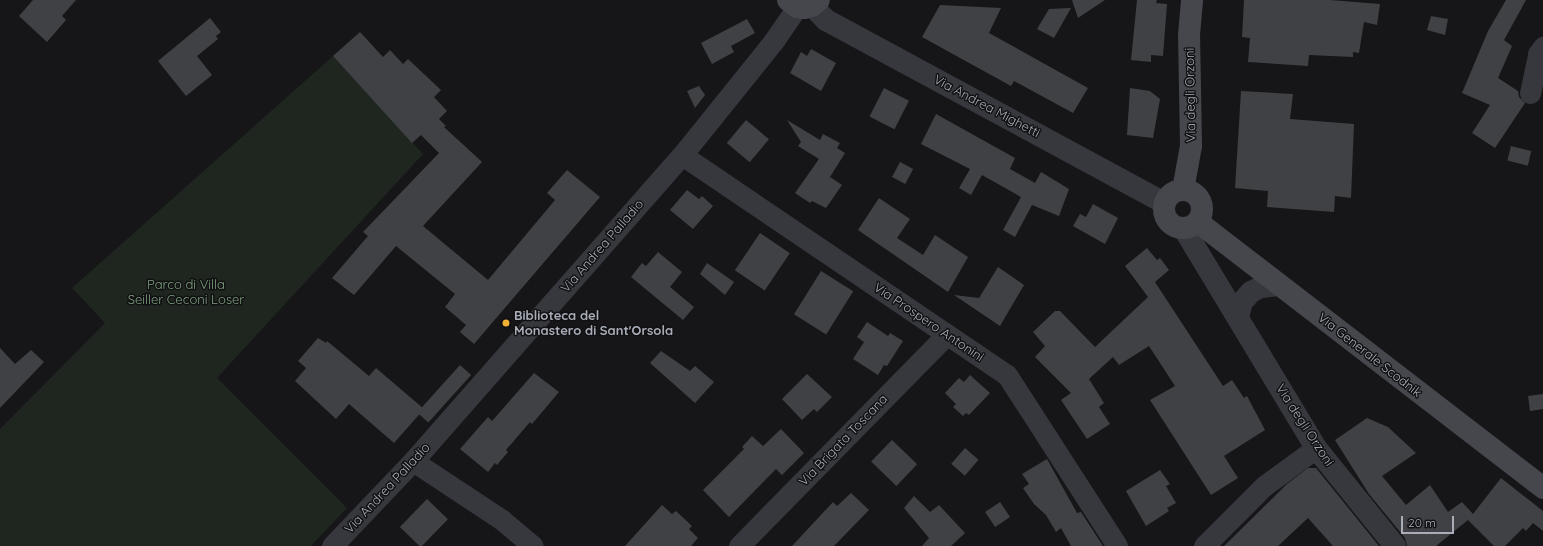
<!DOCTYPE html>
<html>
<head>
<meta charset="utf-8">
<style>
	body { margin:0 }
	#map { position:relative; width:1543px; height:546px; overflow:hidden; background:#161618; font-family:Quicksand,sans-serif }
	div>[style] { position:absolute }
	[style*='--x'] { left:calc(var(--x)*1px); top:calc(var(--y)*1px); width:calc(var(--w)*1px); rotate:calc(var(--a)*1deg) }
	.green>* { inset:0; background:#1e261f }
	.building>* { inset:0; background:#404145; transform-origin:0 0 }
	.minor>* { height:21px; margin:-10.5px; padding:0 10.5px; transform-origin:10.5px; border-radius:10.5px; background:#37383d }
	.tertiary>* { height:22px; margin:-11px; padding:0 11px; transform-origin:11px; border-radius:11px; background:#37383d }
	.secondary>* { height:22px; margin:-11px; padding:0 11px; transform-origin:11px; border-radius:11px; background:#45474d }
	.secondary>.ring { margin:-11px; padding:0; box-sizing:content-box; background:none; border:22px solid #45474d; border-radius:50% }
	.dots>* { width:11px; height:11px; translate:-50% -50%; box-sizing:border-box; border:2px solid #111113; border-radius:50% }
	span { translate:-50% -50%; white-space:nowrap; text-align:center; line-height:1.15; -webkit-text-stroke:3px #111113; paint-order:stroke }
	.street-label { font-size:13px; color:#a8adb8 }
	.park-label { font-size:13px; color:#7fa381 }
	.poi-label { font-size:13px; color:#a8adb8; font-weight:700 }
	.left { translate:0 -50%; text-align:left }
	.scale { position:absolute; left:1401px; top:516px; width:53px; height:18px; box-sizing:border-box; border:2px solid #a8adb8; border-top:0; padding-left:5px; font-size:12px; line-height:14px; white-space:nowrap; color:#a8adb8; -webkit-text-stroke:3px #111113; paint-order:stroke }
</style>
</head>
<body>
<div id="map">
	<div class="green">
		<div style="clip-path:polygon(333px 56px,423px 154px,217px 378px,347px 508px,311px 546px,0 546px,0 429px,105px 323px,72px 288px)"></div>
	</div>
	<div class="building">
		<div style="clip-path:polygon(33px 0,76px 0,62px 16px,66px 20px,47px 42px,19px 16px)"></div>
		<div style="clip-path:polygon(1072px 0,1105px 0,1078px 18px)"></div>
		<div style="clip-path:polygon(1137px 0,1157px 0,1156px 3px,1167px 4px,1163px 56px,1151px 55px,1151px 62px,1131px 60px)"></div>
		<div style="clip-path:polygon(1244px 0,1330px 0,1380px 4px,1377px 25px,1364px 22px,1359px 53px,1353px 52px,1353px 57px,1309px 55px,1308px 66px,1248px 62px,1250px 38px,1242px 37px)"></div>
		<div style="clip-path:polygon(1506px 0,1526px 0,1504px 40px,1512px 46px,1498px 78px,1518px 91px,1519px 97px,1525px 103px,1495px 148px,1472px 133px,1490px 105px,1462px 93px,1488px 31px)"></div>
		<div style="clip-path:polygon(940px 5px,1001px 8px,989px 33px,1088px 88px,1073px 113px,1014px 81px,1011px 86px,922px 37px)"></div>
		<div style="clip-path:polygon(1071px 8px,1054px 38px,1037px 29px,1049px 9px)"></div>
		<div style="clip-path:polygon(1431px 16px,1448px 19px,1445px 35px,1427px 30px)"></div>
		<div style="clip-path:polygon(210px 18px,221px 32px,216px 36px,218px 39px,197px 56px,212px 75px,186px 96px,158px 61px)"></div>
		<div style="clip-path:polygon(747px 19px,755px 33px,731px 46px,734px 52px,712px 64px,701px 43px)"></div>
		<div style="clip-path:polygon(360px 32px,383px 57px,390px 50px,403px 64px,408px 59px,441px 90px,434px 97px,447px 111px,439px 119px,446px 126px,444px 127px,482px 162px,423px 226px,488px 280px,555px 200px,547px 193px,567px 170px,600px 197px,474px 344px,460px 332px,466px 325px,445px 307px,455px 294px,396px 246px,354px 295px,332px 278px,368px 236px,363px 232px,439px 153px,421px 135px,412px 143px,333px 56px)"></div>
		<div style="clip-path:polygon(811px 49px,836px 63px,821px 91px,790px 73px,801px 52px,807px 56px)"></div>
		<div style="clip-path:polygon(699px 86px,705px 95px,695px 108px,687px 91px)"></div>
		<div style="left:884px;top:88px;width:28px;height:32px;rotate:27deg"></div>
		<div style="clip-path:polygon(1130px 88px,1150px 91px,1160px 99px,1153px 138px,1127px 135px)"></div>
		<div style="clip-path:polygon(1241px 91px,1293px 94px,1290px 119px,1354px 124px,1351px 198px,1335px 196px,1334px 212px,1267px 207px,1268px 191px,1235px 188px)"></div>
		<div style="clip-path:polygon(936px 114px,1015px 158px,1010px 169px,1035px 183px,1041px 172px,1069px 189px,1059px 216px,1032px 205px,1015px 237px,1003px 230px,1021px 197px,982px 175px,971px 195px,959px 188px,970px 169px,921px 144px)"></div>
		<div style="left:746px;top:120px;width:30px;height:30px;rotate:40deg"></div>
		<div style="clip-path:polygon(787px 120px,820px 140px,823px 134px,840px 143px,837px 148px,845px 153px,830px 177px,842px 185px,826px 208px,812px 201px,810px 203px,795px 193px,819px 159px,798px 146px,801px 142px)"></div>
		<div style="left:1511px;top:146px;width:21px;height:15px;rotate:14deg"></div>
		<div style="left:900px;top:162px;width:15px;height:17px;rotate:28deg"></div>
		<div style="clip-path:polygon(687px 190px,699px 199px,702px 196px,713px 206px,693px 229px,670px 210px)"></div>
		<div style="clip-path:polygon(879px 198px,910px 219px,897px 238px,923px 255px,935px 235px,968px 257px,948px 292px,858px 230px)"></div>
		<div style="clip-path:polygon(1093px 204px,1118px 218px,1105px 244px,1073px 226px,1080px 214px,1086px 217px)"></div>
		<div style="left:760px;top:233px;width:36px;height:45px;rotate:34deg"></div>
		<div style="clip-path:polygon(1147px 248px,1157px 260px,1160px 258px,1169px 270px,1155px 282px,1223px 386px,1232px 380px,1244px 398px,1247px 396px,1265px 430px,1224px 456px,1238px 478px,1211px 495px,1150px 400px,1175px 386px,1149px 346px,1119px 365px,1113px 357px,1089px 379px,1104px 403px,1099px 407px,1110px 424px,1087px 439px,1061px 400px,1071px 393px,1035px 357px,1045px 346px,1033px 332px,1055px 311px,1060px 311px,1095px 347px,1148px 297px,1125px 266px)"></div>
		<div style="clip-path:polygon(658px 252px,682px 272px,670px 287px,694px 307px,683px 320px,631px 277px,642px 263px,646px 266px)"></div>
		<div style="clip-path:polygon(707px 263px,734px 282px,725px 295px,700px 274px)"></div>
		<div style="clip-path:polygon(998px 267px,1024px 285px,1000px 326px,954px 295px,979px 298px)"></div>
		<div style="left:821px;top:271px;width:38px;height:51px;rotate:32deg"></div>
		<div style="clip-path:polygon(867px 322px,888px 336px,890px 333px,903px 341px,887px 366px,884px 365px,878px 375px,853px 359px,864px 342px,857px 337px)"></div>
		<div style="clip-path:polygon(318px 338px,326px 343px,327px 341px,369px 376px,376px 368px,424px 409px,394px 443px,349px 404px,336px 419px,295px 381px,306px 368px,298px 361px)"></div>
		<div style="clip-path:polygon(0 348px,15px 364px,31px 350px,44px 362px,0 408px)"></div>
		<div style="clip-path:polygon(661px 351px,690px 371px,695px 366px,714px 382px,695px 403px,650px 363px)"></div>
		<div style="left:460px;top:365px;width:15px;height:64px;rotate:42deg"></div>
		<div style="clip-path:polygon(534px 373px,559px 392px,532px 424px,530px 422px,506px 450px,508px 452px,497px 465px,495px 463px,488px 472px,460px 449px,488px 417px,492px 421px)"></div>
		<div style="clip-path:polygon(807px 374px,832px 397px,817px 412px,814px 409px,802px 420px,782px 399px)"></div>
		<div style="clip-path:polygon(970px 375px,990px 393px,969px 415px,966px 413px,963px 416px,953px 407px,956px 404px,945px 393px,959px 378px,964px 382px)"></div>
		<div style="clip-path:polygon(1543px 394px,1543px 409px,1530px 411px,1528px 396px)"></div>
		<div style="clip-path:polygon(1367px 418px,1388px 427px,1416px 453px,1382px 476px,1406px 505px,1430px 485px,1448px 512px,1462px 502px,1473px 514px,1501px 478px,1543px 511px,1543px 531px,1533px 523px,1526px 531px,1523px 528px,1505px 546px,1494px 546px,1468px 520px,1436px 546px,1407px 546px,1405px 538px,1369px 494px,1335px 440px)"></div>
		<div style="clip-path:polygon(781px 429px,804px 453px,782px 475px,776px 469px,729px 517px,703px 490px,744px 449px,742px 447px,752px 436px,763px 446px)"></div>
		<div style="left:892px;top:440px;width:35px;height:30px;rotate:44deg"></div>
		<div style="left:965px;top:448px;width:18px;height:21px;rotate:41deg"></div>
		<div style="clip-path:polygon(1047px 459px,1077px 513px,1081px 512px,1103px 546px,1071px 546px,1061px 528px,1056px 532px,1046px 515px,1034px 504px,1023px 488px,1029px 484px,1022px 474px)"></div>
		<div style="clip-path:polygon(1308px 468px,1316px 468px,1379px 546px,1333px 546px,1308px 518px,1278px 546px,1224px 546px,1287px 484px)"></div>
		<div style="clip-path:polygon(1160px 470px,1170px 484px,1166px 486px,1176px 503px,1167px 508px,1169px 511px,1146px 526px,1126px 491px)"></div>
		<div style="clip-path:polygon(851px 493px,869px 510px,834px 546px,792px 546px,833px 502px,837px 506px)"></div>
		<div style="clip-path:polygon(914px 496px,930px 512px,939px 505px,965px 533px,951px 546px,922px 546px,929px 538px,904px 508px)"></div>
		<div style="left:427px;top:499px;width:29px;height:39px;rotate:44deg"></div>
		<div style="left:1000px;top:502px;width:18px;height:18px;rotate:56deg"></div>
		<div style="clip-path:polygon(662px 505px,672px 514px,676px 511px,692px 526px,689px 529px,698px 538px,691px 546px,625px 546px)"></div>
	</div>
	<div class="minor">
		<div style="--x:1530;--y:93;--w:40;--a:-78"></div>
		<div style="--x:1538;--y:54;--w:9;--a:-54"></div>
		<div style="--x:682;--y:155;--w:392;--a:34.1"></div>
		<div style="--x:1007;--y:375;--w:203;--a:57.2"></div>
		<div style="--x:413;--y:461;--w:107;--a:33.5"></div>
		<div style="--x:502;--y:520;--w:40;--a:40"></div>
		<div style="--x:332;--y:546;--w:117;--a:-46.4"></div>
		<div style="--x:413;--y:461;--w:407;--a:-48.7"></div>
		<div style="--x:682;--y:155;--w:145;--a:-51.2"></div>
		<div style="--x:773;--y:42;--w:42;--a:-55.6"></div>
		<div style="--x:739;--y:546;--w:297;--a:-45.5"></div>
		<div style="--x:1204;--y:546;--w:85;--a:-45"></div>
		<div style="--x:1264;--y:486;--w:64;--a:-36.2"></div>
	</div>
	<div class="tertiary">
		<div style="--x:812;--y:6;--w:20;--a:45"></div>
		<div style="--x:826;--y:20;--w:385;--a:28.4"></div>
		<div style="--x:1184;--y:229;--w:256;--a:58.9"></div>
		<div style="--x:1316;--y:448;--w:126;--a:51.1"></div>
		<div style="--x:1238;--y:317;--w:16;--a:-75"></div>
		<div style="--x:1242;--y:302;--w:13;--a:-48"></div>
		<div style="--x:1251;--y:292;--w:11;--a:-27"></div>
		<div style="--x:1261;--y:287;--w:18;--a:-6"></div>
	</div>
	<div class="secondary">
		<div style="--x:788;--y:0;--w:11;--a:38"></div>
		<div style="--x:797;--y:7;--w:7;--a:8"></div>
		<div style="--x:804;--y:8;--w:8;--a:-14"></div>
		<div style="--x:812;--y:6;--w:9;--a:-41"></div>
		<div class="ring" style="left:1164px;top:190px;width:16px;height:16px"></div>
		<div style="--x:1183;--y:190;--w:45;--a:-79.7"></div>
		<div style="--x:1191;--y:146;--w:111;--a:-91"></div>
		<div style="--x:1189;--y:35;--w:35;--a:-85"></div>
		<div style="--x:1198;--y:222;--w:436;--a:37.6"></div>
	</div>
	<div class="dots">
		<div style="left:506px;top:323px;background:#f2b134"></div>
	</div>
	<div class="street-label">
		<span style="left:1190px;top:95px;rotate:-91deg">Via degli Orzoni</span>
		<span style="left:987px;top:106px;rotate:28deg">Via Andrea Mighetti</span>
		<span style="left:602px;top:246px;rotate:-49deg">Via Andrea Palladio</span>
		<span style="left:929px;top:322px;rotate:34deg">Via Prospero Antonini</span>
		<span style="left:1370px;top:355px;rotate:38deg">Via Generale Scodnik</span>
		<span style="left:1305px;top:425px;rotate:57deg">Via degli Orzoni</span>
		<span style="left:843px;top:440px;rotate:-46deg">Via Brigata Toscana</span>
		<span style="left:387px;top:488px;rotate:-47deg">Via Andrea Palladio</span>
	</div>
	<div class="park-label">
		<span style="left:186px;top:292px">Parco di Villa<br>Seiller Ceconi Loser</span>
	</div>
	<div class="poi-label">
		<span class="left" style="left:514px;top:323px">Biblioteca del<br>Monastero di Sant'Orsola</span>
	</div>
	<div class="scale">20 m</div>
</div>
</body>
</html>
